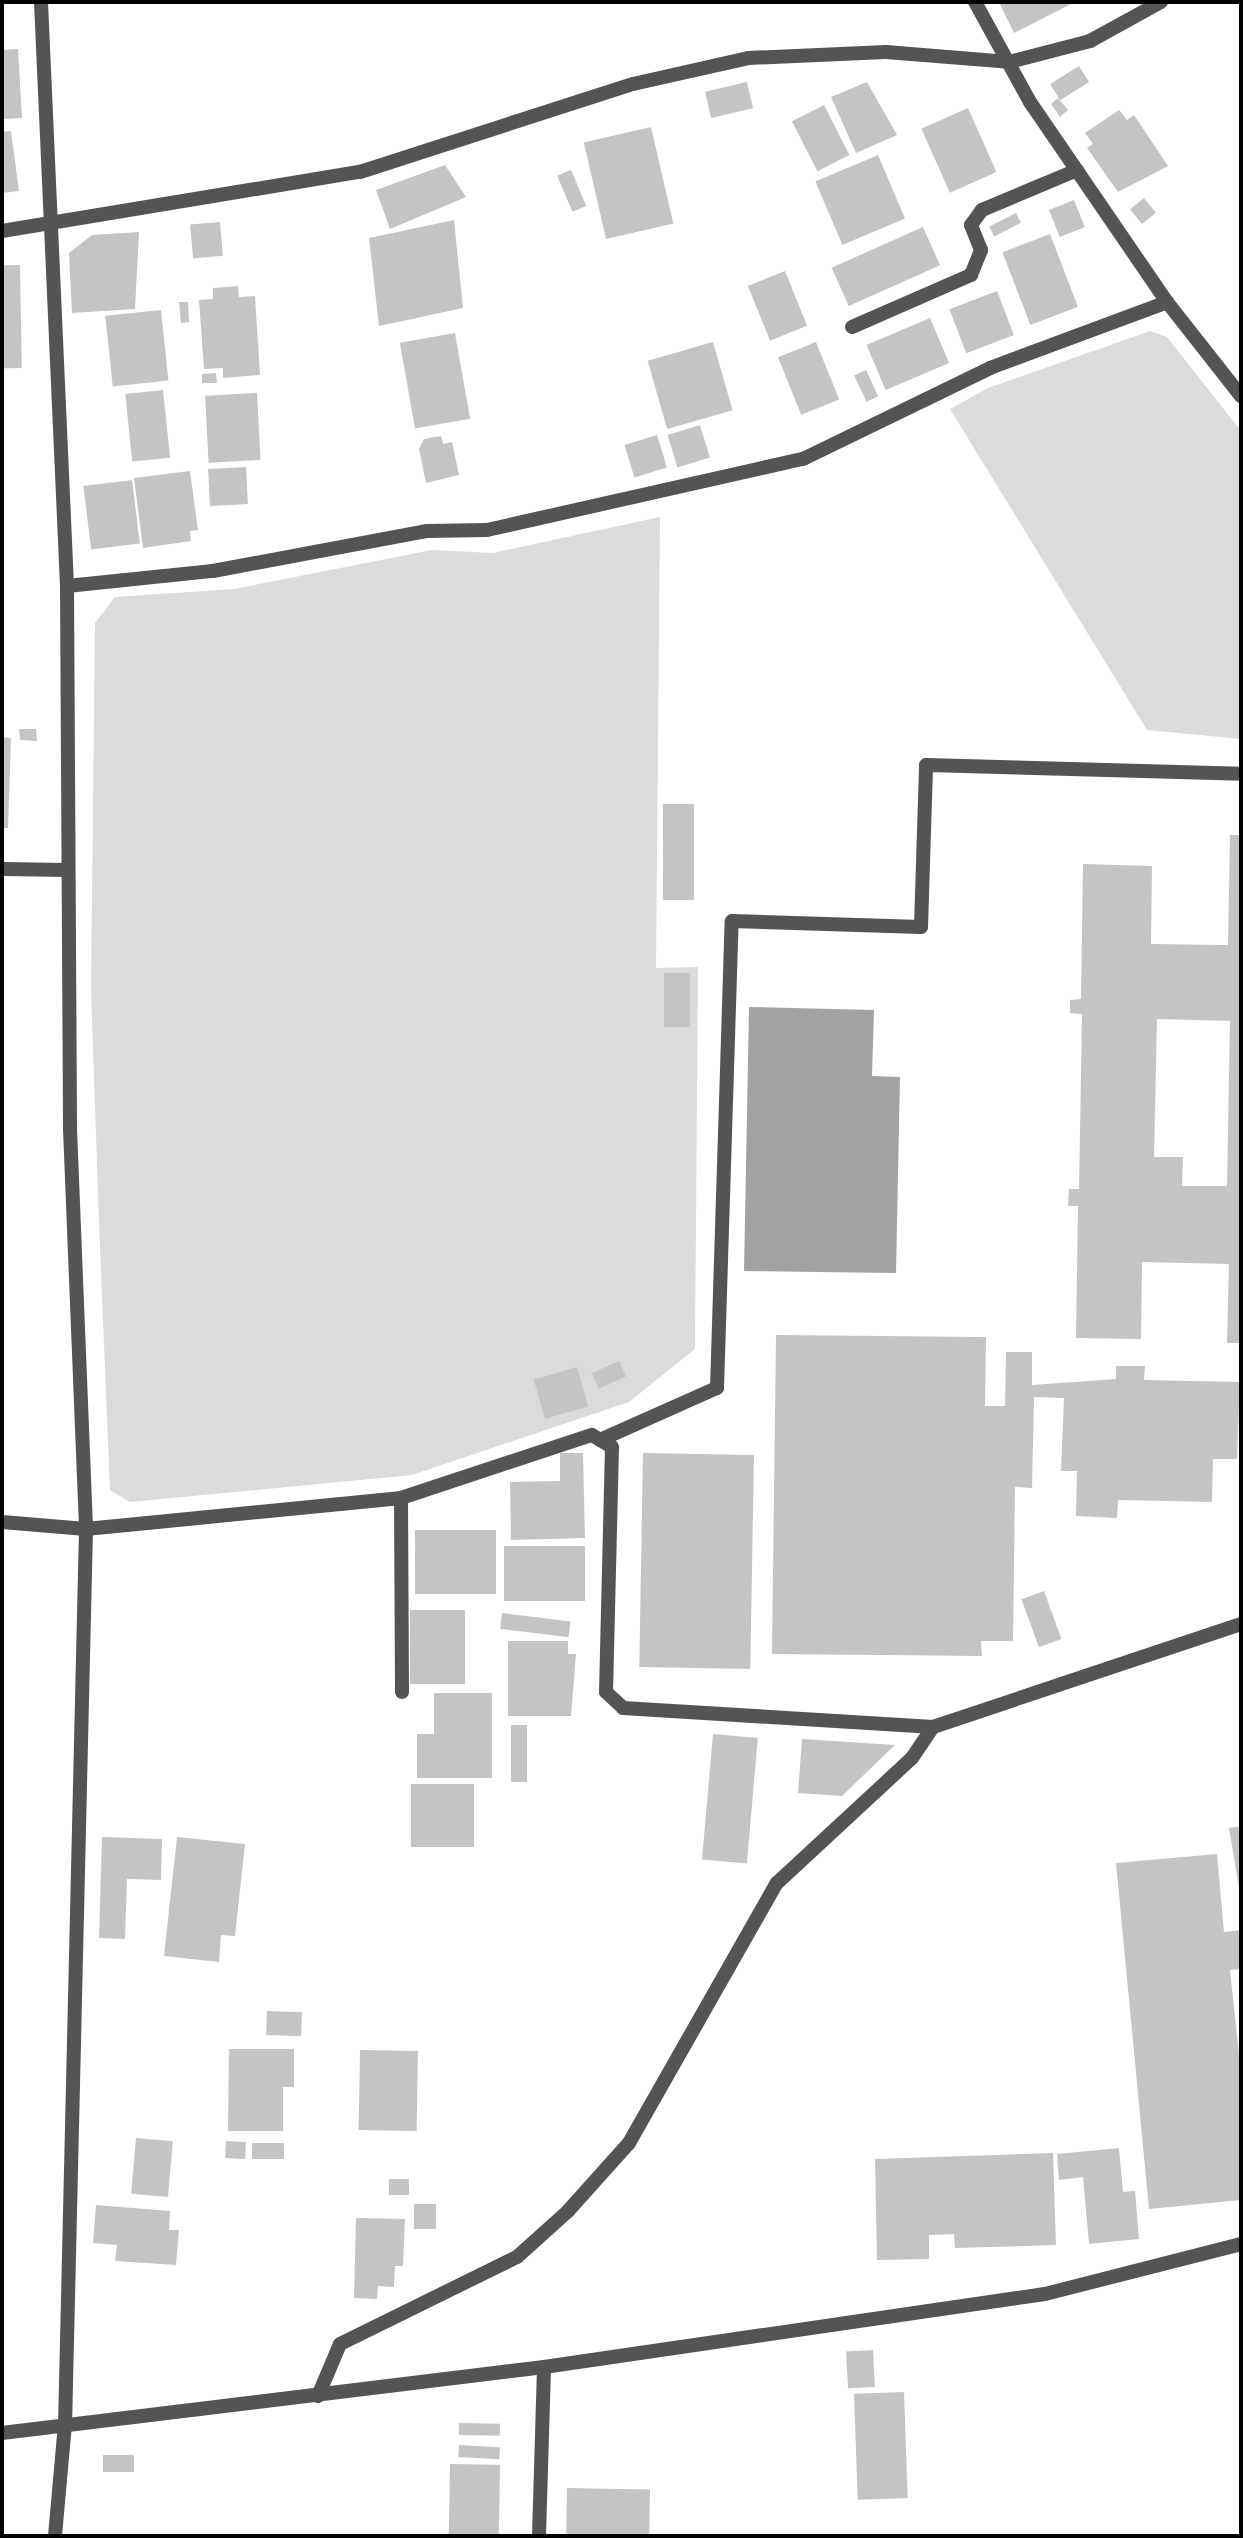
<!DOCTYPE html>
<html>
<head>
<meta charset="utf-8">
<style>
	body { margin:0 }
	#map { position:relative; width:1243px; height:2538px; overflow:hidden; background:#fff; font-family:"Sofia Sans Condensed",sans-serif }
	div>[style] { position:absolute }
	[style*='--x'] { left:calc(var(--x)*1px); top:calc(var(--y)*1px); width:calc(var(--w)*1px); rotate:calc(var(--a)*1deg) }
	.green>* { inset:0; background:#dbdbdb }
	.water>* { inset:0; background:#a2a2a2 }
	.building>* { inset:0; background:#c4c4c4; transform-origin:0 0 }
	.service>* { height:14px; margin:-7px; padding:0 7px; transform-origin:7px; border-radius:7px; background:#545454 }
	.minor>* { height:14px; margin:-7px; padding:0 7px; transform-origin:7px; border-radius:7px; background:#545454 }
	.tertiary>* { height:14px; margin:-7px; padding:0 7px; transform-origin:7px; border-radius:7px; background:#545454 }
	span { translate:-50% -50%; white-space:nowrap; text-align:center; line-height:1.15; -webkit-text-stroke:5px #fff; paint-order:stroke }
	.frame { position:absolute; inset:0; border:4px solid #000; pointer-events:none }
</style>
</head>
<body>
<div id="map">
	<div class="green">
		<div style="clip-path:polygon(1150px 331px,1167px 337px,1241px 431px,1241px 739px,1147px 730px,950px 409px,988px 388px)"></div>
		<div style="clip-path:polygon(660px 517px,656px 968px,698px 967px,695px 1349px,629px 1402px,412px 1475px,130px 1502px,110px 1490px,99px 1223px,91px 989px,95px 623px,115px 597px,234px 589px,432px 550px,493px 553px)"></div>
	</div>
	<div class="water">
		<div style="clip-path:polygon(749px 1007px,874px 1010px,872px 1076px,900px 1077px,896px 1273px,744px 1271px)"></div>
	</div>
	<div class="building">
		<div style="clip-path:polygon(999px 2px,1075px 2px,1014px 33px)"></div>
		<div style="clip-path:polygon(18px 49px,22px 118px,2px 119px,2px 50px)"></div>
		<div style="left:1079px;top:66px;width:19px;height:34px;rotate:58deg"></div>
		<div style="left:747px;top:82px;width:27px;height:43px;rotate:77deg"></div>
		<div style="clip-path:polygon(867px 82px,897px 135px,856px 153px,831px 97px)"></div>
		<div style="clip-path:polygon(1058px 98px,1068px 110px,1060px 117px,1051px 104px)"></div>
		<div style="left:824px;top:105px;width:56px;height:36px;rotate:63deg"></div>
		<div style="left:968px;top:108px;width:70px;height:51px;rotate:66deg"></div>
		<div style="clip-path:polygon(1119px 110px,1127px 120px,1134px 115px,1168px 166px,1118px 192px,1087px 148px,1093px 144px,1085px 133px)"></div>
		<div style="left:651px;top:127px;width:99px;height:69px;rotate:77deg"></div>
		<div style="clip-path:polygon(11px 131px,19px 191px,2px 193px,2px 132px)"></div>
		<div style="left:878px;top:155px;width:69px;height:68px;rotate:67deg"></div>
		<div style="clip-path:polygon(445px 165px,466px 197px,390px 229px,376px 190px)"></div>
		<div style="left:571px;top:170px;width:39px;height:15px;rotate:67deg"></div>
		<div style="left:1144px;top:198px;width:19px;height:18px;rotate:51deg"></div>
		<div style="left:1074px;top:200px;width:29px;height:27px;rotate:68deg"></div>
		<div style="left:1016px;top:213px;width:11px;height:30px;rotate:63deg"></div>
		<div style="clip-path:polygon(454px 220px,463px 308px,379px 326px,369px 238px)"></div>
		<div style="left:220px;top:222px;width:34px;height:30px;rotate:85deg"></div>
		<div style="left:923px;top:227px;width:42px;height:100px;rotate:66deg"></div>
		<div style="clip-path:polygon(139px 232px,135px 309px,72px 313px,69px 253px,92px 235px)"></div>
		<div style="left:1050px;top:234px;width:78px;height:51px;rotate:69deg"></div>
		<div style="left:20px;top:265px;width:103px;height:18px;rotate:89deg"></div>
		<div style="left:785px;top:271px;width:59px;height:40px;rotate:68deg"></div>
		<div style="clip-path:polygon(238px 286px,239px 297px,255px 296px,260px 375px,223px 378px,223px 368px,204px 369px,199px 300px,213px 299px,213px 288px)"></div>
		<div style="left:997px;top:291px;width:47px;height:51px;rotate:69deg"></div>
		<div style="clip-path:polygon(179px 302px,188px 302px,189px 322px,181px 323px)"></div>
		<div style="left:161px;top:310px;width:71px;height:56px;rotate:84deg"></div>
		<div style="left:930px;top:318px;width:49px;height:69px;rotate:67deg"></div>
		<div style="left:455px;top:333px;width:87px;height:56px;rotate:80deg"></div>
		<div style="left:713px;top:342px;width:71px;height:68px;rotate:74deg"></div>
		<div style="left:816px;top:342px;width:62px;height:41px;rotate:68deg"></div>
		<div style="left:866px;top:370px;width:29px;height:13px;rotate:65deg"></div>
		<div style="clip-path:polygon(216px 373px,217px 383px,202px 383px,202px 374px)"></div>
		<div style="left:163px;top:390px;width:68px;height:38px;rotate:84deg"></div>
		<div style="left:257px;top:393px;width:67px;height:52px;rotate:87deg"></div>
		<div style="left:700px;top:425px;width:34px;height:34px;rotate:73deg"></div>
		<div style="left:657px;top:435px;width:34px;height:34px;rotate:73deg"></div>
		<div style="clip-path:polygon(441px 436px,443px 444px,452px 442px,459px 475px,426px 483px,419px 449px,424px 439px)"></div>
		<div style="left:246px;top:467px;width:37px;height:38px;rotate:87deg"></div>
		<div style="clip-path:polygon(190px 471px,198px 530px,190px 531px,191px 541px,143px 548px,134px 478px)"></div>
		<div style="left:132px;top:480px;width:64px;height:49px;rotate:83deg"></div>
		<div style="clip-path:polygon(19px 729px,36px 729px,37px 741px,20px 740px)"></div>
		<div style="clip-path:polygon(2px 737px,11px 738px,8px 828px,2px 828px)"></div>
		<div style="left:663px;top:804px;width:31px;height:96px"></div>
		<div style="clip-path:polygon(evenodd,1230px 835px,1241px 835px,1241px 1343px,1227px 1343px,1229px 1264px,1142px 1262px,1141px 1339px,1076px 1338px,1078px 1206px,1068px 1206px,1069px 1189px,1079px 1189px,1082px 1014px,1070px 1013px,1070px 1000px,1081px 999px,1083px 864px,1152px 866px,1151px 944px,1228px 945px,1230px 835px,1157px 1019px,1230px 1021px,1227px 1186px,1182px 1186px,1183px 1157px,1154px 1157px,1157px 1019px)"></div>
		<div style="left:664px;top:973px;width:26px;height:54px"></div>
		<div style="clip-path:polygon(776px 1335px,986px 1337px,985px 1406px,1005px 1406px,1006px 1352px,1032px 1352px,1032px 1385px,1116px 1379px,1116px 1366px,1145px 1366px,1144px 1380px,1240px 1382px,1237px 1459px,1213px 1459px,1212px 1502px,1118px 1500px,1117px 1518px,1076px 1516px,1077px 1471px,1061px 1471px,1064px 1398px,1034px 1397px,1032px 1488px,1015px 1487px,1013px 1641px,981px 1641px,982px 1656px,772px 1654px)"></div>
		<div style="left:619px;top:1361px;width:17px;height:30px;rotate:66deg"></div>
		<div style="left:577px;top:1367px;width:41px;height:45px;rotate:74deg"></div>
		<div style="clip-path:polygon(560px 1453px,583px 1453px,585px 1538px,511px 1540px,510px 1482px,560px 1481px)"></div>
		<div style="left:643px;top:1453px;width:111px;height:214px;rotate:1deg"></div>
		<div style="left:415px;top:1530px;width:81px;height:64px"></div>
		<div style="left:585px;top:1546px;width:55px;height:81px;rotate:90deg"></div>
		<div style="left:1044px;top:1591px;width:51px;height:24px;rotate:70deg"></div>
		<div style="left:465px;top:1610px;width:74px;height:55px;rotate:90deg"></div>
		<div style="left:502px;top:1613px;width:69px;height:16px;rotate:7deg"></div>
		<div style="clip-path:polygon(508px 1641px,568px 1641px,568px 1654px,576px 1654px,571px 1716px,508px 1716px)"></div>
		<div style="clip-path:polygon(434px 1693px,492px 1693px,492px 1778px,417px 1778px,417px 1734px,434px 1734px)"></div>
		<div style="left:511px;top:1725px;width:16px;height:57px"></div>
		<div style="left:713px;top:1734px;width:45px;height:126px;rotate:5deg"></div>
		<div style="clip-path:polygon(802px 1739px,895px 1745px,842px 1796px,798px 1793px)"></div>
		<div style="left:411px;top:1784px;width:63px;height:63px"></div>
		<div style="clip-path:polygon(1241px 1826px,1241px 1894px,1240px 1894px,1229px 1828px)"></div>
		<div style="clip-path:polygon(102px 1837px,162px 1839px,161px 1880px,127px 1879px,125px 1939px,99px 1938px)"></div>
		<div style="clip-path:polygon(177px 1837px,245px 1844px,235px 1936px,221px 1935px,219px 1962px,164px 1956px)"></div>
		<div style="clip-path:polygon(1217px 1854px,1224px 1932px,1241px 1930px,1241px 1969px,1230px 1970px,1241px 2073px,1241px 2200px,1149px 2209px,1116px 1863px)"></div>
		<div style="left:267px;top:2011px;width:35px;height:24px;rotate:2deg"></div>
		<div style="clip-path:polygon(229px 2049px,294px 2049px,294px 2087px,283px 2087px,283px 2131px,228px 2131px)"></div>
		<div style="left:360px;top:2050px;width:58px;height:80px;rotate:1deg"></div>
		<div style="left:136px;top:2138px;width:37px;height:56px;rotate:5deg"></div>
		<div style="left:226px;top:2141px;width:20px;height:17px;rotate:3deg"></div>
		<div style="left:252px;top:2143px;width:32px;height:16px"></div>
		<div style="clip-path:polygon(1119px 2148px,1123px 2192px,1135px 2191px,1139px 2239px,1089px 2244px,1083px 2177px,1059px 2180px,1057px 2154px)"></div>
		<div style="clip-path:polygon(1053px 2153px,1056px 2245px,955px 2248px,954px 2234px,929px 2235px,929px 2259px,877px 2260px,875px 2159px)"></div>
		<div style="left:389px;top:2179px;width:20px;height:16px"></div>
		<div style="left:414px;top:2204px;width:22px;height:25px"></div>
		<div style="clip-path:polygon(96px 2205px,170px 2211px,169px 2230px,179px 2230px,176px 2265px,115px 2261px,117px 2245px,93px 2243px)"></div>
		<div style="clip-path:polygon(356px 2218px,405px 2219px,403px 2266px,395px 2266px,394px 2287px,378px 2286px,377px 2299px,354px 2298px)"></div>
		<div style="left:873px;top:2350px;width:37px;height:27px;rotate:87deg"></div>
		<div style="left:904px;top:2392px;width:106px;height:50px;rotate:88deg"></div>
		<div style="left:459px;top:2423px;width:41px;height:12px;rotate:1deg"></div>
		<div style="left:459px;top:2445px;width:41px;height:12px;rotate:3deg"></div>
		<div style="left:103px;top:2455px;width:31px;height:17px"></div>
		<div style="left:450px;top:2464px;width:50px;height:72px;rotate:1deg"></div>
		<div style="left:567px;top:2488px;width:83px;height:48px;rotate:1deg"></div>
	</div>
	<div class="service">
		<div style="--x:600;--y:1440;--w:128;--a:-24"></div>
		<div style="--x:717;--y:1388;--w:467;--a:-88.2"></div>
		<div style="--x:732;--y:921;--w:189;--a:1.8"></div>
		<div style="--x:921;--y:927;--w:162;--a:-88.2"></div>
		<div style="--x:926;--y:765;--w:315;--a:1.6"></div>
		<div style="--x:401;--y:1498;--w:194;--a:89.7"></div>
		<div style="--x:55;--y:2536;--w:112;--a:-84.9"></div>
	</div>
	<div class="minor">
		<div style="--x:41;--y:2;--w:585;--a:87.45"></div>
		<div style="--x:67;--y:586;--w:543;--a:89.68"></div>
		<div style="--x:70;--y:1129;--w:400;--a:87.7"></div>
		<div style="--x:86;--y:1529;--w:895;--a:91.34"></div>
		<div style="--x:975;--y:2;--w:114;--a:61.2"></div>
		<div style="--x:1030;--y:102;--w:242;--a:55.6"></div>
		<div style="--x:1167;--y:302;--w:120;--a:51.8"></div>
		<div style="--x:2;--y:231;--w:363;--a:-9.4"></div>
		<div style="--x:360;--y:172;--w:287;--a:-17.9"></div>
		<div style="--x:633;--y:84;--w:118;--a:-12.7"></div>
		<div style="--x:748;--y:58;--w:138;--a:-2.5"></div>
		<div style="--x:886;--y:52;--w:123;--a:4.6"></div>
		<div style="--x:1009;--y:62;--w:84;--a:-14.5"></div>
		<div style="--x:1090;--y:41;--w:81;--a:-28.8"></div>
		<div style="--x:852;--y:327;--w:130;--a:-23.6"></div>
		<div style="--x:971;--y:275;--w:27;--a:-68"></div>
		<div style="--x:981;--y:250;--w:27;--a:-112"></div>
		<div style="--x:971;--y:225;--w:19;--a:-54"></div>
		<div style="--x:982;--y:210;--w:103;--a:-22.8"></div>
		<div style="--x:67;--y:586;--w:147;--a:-5.9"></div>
		<div style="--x:213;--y:571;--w:218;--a:-10.6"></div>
		<div style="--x:427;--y:531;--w:60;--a:-1"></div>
		<div style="--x:487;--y:530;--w:324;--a:-12.7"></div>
		<div style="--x:803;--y:459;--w:208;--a:-25.9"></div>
		<div style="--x:990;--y:368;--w:189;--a:-20.4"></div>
		<div style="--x:2;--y:869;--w:66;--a:0.9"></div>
		<div style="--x:2;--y:1522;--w:84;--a:4.8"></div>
		<div style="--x:86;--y:1529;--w:317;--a:-5.6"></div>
		<div style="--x:401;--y:1498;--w:201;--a:-18.3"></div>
		<div style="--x:592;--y:1435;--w:23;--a:31"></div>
		<div style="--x:612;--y:1447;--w:245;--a:91.4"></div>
		<div style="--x:606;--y:1692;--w:23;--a:43"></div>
		<div style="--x:623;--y:1708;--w:311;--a:3.5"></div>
		<div style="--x:933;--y:1727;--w:325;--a:-18.5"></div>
		<div style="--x:318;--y:2396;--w:56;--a:-67.1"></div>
		<div style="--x:340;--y:2344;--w:197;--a:-26.2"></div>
		<div style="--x:517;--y:2257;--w:69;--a:-42"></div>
		<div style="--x:568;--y:2211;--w:91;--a:-48.1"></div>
		<div style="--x:629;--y:2143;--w:299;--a:-60.4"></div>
		<div style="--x:777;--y:1883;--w:184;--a:-42.8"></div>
		<div style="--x:912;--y:1758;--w:37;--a:-56"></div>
	</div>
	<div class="tertiary">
		<div style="--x:2;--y:2433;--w:546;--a:-6.94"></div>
		<div style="--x:544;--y:2367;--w:506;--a:-8.29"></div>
		<div style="--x:1045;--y:2294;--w:202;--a:-14.3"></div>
		<div style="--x:539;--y:2536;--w:169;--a:-88.3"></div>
	</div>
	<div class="frame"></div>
</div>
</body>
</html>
